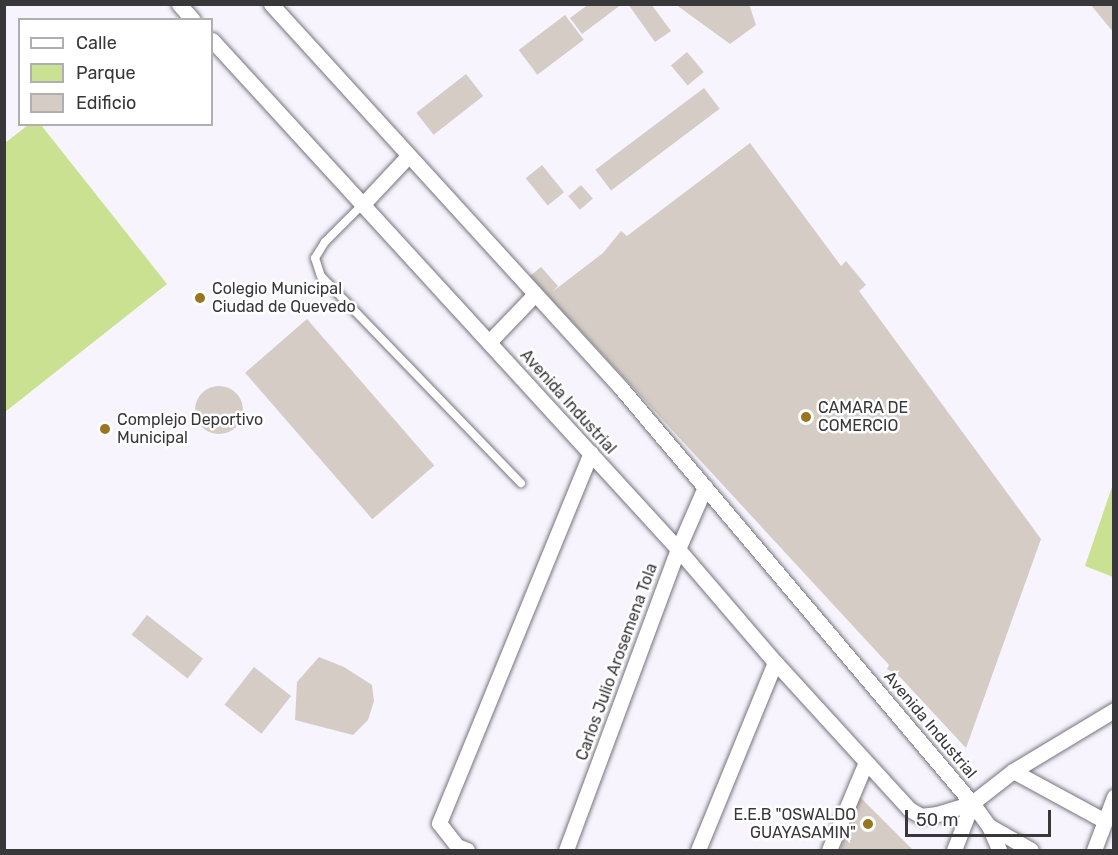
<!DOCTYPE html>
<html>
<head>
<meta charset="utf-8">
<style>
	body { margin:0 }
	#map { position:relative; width:1118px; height:855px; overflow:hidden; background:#f7f4fe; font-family:Rubik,sans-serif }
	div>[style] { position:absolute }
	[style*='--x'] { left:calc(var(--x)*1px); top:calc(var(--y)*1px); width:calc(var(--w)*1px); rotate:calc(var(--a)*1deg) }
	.green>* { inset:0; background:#cae192 }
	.building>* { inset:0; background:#d4ccc5; transform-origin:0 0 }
	.round { border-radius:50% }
	.roads { filter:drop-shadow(0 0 2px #76747c) drop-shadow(0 0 2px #76747c) }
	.service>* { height:8px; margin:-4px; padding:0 4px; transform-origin:4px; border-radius:4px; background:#fff }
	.minor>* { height:15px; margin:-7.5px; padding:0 7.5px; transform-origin:7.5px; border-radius:7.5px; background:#fff }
	.dots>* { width:16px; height:16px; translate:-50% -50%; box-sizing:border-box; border:3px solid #fff; border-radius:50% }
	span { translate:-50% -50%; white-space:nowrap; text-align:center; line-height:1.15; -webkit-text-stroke:5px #fff; paint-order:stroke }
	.poi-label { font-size:16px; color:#38373a }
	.left { translate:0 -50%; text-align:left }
	.right { translate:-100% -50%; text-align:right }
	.street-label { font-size:16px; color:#38373a }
	.frame { position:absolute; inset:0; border:6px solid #38373a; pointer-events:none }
	.legend { position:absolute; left:18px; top:18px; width:195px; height:108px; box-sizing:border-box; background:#fff; border:2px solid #afafb0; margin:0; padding:8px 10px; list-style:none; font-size:18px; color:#38373a }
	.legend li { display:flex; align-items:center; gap:12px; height:30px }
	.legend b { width:30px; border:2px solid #afafb0 }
	.scale { position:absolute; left:905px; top:810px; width:146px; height:27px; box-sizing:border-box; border:3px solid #38373a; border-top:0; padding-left:8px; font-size:18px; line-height:21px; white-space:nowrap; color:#38373a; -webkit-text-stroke:4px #fff; paint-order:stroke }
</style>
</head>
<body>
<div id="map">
	<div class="green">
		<div style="clip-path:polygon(28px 125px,41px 125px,167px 284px,5px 412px,5px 143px)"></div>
		<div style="clip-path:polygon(1113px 484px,1114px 485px,1113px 577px,1085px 566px)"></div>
	</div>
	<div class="building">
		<div style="clip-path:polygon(589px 4px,622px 4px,582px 34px,570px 18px)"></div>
		<div style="clip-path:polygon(628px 4px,651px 4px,671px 31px,655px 42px)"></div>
		<div style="clip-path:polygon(675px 4px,749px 4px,756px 25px,730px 44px)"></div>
		<div style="clip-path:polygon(1090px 4px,1114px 4px,1114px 33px)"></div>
		<div style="left:565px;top:15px;width:31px;height:58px;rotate:53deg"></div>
		<div style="left:687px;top:52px;width:26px;height:21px;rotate:50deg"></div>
		<div style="left:466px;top:74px;width:28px;height:63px;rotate:52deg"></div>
		<div style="left:704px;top:88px;width:26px;height:136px;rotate:53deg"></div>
		<div style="clip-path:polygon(750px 143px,841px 266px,846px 261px,866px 285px,859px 291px,1041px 539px,966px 748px,900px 677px,887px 669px,889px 665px,530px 276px,541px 267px,558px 286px,552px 292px,603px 253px,621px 231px,627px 236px)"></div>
		<div style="left:542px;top:165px;width:35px;height:21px;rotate:51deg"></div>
		<div style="left:581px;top:185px;width:18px;height:17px;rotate:49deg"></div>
		<div style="left:307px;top:319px;width:194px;height:82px;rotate:49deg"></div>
		<div class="round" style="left:195px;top:386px;width:48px;height:48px"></div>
		<div style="left:147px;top:615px;width:71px;height:25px;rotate:38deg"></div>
		<div style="clip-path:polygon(319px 657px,344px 667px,372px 685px,374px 701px,368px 720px,353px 735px,295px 720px,297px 682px)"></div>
		<div style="left:254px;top:667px;width:47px;height:48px;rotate:38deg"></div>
		<div style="clip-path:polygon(860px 797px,913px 850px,840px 850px)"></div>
	</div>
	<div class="roads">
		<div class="service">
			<div style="--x:363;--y:204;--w:54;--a:135"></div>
			<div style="--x:325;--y:242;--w:19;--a:122"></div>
			<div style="--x:315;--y:258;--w:19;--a:72"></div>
			<div style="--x:321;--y:276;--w:288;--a:46"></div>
		</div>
		<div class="minor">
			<div style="--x:179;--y:4;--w:21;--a:49"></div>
			<div style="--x:271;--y:4;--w:520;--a:47.65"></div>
			<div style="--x:621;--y:388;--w:544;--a:49.78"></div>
			<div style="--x:972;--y:803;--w:29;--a:54"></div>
			<div style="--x:989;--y:826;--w:26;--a:67"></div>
			<div style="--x:212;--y:40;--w:690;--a:47.53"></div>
			<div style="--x:678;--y:549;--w:149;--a:49.4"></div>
			<div style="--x:775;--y:662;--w:199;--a:47.6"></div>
			<div style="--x:909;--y:809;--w:14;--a:30"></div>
			<div style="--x:921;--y:816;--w:16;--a:-7"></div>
			<div style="--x:937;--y:814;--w:37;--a:-17"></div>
			<div style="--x:364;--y:203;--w:64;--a:-46.9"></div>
			<div style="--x:489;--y:342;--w:66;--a:-46.2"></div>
			<div style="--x:1013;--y:771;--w:105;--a:28.5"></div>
			<div style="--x:989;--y:826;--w:48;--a:29.7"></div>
			<div style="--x:467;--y:850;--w:11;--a:-158"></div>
			<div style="--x:457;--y:846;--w:29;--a:-128"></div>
			<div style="--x:439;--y:823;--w:400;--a:-67.7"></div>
			<div style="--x:566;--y:850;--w:321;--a:-69.6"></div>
			<div style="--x:678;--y:549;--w:68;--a:-66.5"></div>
			<div style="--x:698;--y:850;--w:203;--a:-67.7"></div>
			<div style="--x:829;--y:850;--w:95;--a:-67.2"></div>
			<div style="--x:954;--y:850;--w:50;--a:-69"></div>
			<div style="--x:972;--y:803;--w:52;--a:-38"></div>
			<div style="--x:1013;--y:771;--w:118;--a:-31.1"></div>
			<div style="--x:1094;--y:850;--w:57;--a:-69.3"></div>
		</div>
	</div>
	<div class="dots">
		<div style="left:200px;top:298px;background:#97761f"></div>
		<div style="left:806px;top:417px;background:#97761f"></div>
		<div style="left:105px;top:429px;background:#97761f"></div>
		<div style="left:868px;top:824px;background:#97761f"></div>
	</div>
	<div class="poi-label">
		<span class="left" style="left:212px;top:298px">Colegio Municipal<br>Ciudad de Quevedo</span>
		<span class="left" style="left:818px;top:417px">CAMARA DE<br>COMERCIO</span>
		<span class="left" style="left:117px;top:429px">Complejo Deportivo<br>Municipal</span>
		<span class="right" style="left:856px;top:824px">E.E.B "OSWALDO<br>GUAYASAMIN"</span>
	</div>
	<div class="street-label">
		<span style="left:568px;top:402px;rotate:48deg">Avenida Industrial</span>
		<span style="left:617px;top:662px;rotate:-70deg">Carlos Julio Arosemena Tola</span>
		<span style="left:930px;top:725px;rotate:50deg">Avenida Industrial</span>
	</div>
	<div class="frame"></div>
	<ul class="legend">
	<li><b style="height:8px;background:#fff"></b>Calle</li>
	<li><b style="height:16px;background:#cae192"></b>Parque</li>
	<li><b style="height:16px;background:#d4ccc5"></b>Edificio</li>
	</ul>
	<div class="scale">50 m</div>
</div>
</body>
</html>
